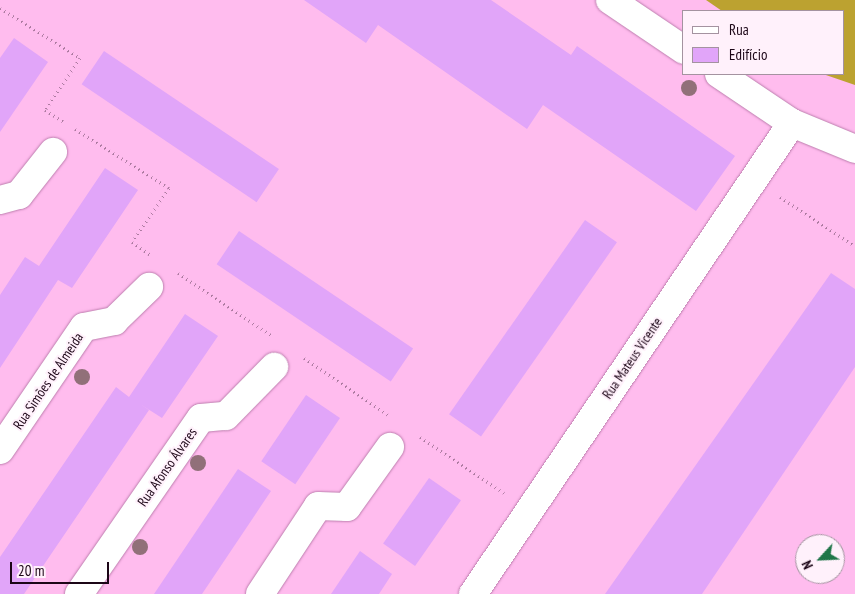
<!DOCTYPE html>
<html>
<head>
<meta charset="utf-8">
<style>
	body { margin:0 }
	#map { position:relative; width:855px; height:594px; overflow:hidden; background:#ffbcee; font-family:"PT Sans Narrow",sans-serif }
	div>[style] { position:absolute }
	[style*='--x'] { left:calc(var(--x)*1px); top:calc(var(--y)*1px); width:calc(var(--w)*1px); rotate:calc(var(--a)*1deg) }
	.forest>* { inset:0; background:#bca230 }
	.building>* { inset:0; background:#e1a5f9; transform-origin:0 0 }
	.path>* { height:3px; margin-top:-1.5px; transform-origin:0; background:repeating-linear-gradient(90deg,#ad7ba1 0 1px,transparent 0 5px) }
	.roads { filter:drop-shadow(0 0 1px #bd7eae) drop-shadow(0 0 1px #bd7eae) }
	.minor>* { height:28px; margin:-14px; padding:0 14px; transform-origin:14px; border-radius:14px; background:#fff }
	.trees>* { width:16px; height:16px; margin:-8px; border-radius:50%; background:#917079 }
	span { translate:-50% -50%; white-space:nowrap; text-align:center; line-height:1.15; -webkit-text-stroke:4px #fff1fb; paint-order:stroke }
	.street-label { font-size:14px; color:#1c0617 }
	.legend { position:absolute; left:682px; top:10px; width:162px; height:65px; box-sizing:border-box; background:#fff1fb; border:1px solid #a493a0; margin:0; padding:6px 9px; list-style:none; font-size:15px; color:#1c0617 }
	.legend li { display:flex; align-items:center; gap:10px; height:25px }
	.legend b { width:25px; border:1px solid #a493a0 }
	.north { position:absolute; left:795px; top:534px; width:50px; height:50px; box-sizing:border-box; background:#fff1fb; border:1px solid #a493a0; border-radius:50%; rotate:245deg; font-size:14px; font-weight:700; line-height:20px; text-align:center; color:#1c0617 }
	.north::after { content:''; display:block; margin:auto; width:18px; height:22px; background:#207649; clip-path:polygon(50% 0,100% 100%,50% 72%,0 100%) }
	.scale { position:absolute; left:10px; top:562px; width:99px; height:22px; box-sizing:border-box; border:2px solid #1c0617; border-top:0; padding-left:6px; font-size:15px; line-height:18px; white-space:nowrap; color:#1c0617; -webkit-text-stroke:4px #fff1fb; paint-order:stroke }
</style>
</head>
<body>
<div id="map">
	<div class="forest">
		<div style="clip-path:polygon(706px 0,855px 0,855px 85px,823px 74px,844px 74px,844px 11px,722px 11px)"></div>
	</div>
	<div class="building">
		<div style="clip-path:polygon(304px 0,491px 0,571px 55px,577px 46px,735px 156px,696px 211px,543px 105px,527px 129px,378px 25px,366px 43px)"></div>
		<div style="clip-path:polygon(14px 38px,48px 62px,0 132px,0 58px)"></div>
		<div style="left:104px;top:51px;width:211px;height:40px;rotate:34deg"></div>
		<div style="clip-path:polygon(105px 168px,138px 190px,72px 288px,58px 280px,0 368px,0 295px,25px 257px,39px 266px)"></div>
		<div style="left:585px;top:220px;width:39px;height:237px;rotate:35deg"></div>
		<div style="left:239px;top:231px;width:210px;height:40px;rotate:34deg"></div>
		<div style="clip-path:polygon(831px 273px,855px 289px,855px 367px,702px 594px,605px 594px)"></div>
		<div style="clip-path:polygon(185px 314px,218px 336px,162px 418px,140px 404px,149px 410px,24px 594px,0 594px,0 557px,116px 387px,129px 397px)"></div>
		<div style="left:306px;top:395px;width:41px;height:80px;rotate:34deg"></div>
		<div style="clip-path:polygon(238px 469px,271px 491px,202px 594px,154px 594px)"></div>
		<div style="left:429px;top:478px;width:39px;height:80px;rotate:35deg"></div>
		<div style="clip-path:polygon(360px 551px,392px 574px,379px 594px,331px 594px)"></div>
	</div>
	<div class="path">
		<div style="--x:0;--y:8;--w:94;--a:32"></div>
		<div style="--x:80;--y:58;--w:63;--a:123.9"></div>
		<div style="--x:45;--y:110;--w:22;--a:32"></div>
		<div style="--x:75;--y:129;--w:111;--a:32.1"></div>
		<div style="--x:169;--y:188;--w:65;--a:124.4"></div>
		<div style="--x:132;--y:242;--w:24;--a:35"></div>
		<div style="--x:780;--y:197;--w:90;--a:33.2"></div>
		<div style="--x:178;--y:273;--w:113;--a:33.8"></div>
		<div style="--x:304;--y:358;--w:104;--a:34"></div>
		<div style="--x:420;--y:437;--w:101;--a:33.7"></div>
	</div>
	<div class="roads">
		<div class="minor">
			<div style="--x:610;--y:0;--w:89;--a:34"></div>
			<div style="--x:719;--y:74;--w:88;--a:33.9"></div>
			<div style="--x:792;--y:123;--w:68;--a:22.4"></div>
			<div style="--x:0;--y:200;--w:20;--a:-15"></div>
			<div style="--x:19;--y:195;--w:55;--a:-51.7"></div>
			<div style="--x:0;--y:450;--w:149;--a:-55.7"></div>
			<div style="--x:84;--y:327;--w:31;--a:-11"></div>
			<div style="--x:114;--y:321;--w:49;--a:-44.2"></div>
			<div style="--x:79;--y:594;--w:214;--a:-55.3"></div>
			<div style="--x:201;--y:418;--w:25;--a:-5"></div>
			<div style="--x:226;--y:416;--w:69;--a:-45.6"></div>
			<div style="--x:260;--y:594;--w:105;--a:-56.6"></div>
			<div style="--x:318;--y:506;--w:29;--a:2"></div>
			<div style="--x:347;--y:507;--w:74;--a:-54.4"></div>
			<div style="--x:473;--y:594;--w:569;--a:-55.89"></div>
		</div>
	</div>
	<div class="trees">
		<div style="left:689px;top:88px"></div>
		<div style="left:82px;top:377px"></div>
		<div style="left:198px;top:463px"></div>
		<div style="left:140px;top:547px"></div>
	</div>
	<div class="street-label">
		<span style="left:632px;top:358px;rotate:-56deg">Rua Mateus Vicente</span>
		<span style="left:48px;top:381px;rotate:-56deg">Rua Simões de Almeida</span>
		<span style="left:167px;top:467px;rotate:-55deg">Rua Afonso Álvares</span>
	</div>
	<ul class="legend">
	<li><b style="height:6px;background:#fff"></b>Rua</li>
	<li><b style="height:14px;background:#e1a5f9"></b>Edifício</li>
	</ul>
	<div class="north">N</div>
	<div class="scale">20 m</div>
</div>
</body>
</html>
